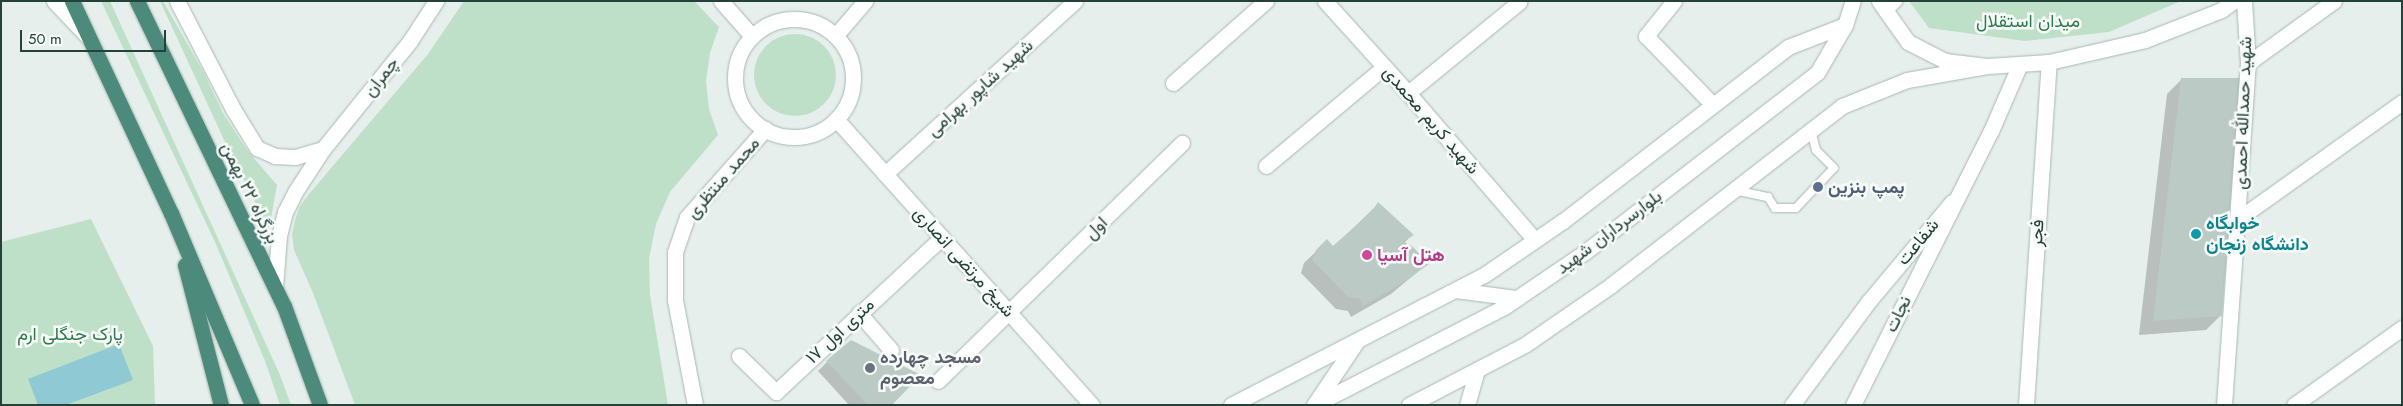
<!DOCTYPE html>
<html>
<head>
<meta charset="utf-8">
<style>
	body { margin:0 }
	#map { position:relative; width:2403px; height:406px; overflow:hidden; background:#e6efeb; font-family:Jost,Vazirmatn,sans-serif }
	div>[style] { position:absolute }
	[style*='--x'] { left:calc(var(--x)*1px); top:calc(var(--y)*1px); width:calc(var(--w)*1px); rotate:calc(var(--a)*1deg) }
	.green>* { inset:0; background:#bfe0c8 }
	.round { border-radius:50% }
	.water>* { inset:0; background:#8ec9d4 }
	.shadow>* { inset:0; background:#0003 }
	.building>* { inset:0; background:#bbcac4 }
	.roads { filter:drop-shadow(0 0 1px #a8b8b2) drop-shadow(0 0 1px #a8b8b2) }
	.service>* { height:8px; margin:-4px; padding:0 4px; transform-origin:4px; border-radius:4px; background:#fff }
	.pedestrian>* { height:11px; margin:-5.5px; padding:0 5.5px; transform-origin:5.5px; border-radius:5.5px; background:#fff }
	.minor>* { height:15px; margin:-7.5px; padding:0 7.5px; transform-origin:7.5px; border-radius:7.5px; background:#fff }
	.tertiary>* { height:15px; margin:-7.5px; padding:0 7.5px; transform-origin:7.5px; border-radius:7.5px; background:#fff }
	.secondary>* { height:15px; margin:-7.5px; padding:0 7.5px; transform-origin:7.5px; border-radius:7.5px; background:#fff }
	.secondary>.ring { margin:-7.5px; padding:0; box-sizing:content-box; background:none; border:15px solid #fff; border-radius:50% }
	.trunk>* { height:15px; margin:-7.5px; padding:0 7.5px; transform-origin:7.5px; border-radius:7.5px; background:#4c8a7c }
	.dots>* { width:14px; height:14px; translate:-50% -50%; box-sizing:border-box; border:2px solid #f7fbf9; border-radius:50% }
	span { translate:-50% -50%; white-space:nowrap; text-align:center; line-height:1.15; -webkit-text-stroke:5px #f7fbf9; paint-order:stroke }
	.park-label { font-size:18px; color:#2d7a4b }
	.street-label { font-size:18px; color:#24423a }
	.service-label { font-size:18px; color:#4e5e75; font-weight:700 }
	.left { translate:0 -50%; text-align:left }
	.culture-label { font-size:18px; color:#0d838f; font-weight:700 }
	.hotel-label { font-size:18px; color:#b23c85; font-weight:700 }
	.worship-label { font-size:18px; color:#5b616d; font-weight:700 }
	.frame { position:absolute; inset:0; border:2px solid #24423a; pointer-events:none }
	.scale { position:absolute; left:20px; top:30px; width:146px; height:22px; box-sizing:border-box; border:2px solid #24423a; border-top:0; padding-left:6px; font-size:15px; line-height:18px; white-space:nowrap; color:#24423a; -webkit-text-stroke:4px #f7fbf9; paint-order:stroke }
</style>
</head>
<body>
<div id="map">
	<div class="green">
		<div style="clip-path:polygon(101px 1px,110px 1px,280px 375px,291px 405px,280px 405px,265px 361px,215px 242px)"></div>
		<div style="clip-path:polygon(160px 1px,163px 1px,205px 75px,223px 113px,247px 150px,277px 185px,269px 230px,225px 142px)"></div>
		<div style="clip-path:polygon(464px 1px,694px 1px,719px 27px,710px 53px,706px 81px,709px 109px,718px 135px,670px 192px,656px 224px,649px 259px,650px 295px,668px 405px,355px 405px,313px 293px,294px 250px,292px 235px,295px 220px,300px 206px,309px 194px,428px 54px)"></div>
		<div style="clip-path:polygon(1909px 1px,2181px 1px,2109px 32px,2025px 41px,1929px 28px)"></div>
		<div class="round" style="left:754px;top:34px;width:82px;height:82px"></div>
		<div style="clip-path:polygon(91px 219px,153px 346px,155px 405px,1px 405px,1px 242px)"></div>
	</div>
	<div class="water">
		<div style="clip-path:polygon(119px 344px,133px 380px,66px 405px,38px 405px,28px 379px)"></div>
	</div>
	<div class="shadow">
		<div style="clip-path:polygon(2182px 79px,2221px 315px,2206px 330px,2139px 335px,2167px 94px)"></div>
		<div style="clip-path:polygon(1378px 204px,1412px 235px,1404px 243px,1427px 264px,1391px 294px,1351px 317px,1348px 311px,1336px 309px,1301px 273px,1304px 263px,1327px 241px,1333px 248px)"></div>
		<div style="clip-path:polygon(827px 362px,890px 405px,849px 405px,818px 371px)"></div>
	</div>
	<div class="building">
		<div style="clip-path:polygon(2181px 78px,2240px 78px,2222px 316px,2153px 321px)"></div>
		<div style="clip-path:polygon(1378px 202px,1414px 235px,1403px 241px,1413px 247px,1429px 264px,1404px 282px,1363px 306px,1360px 299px,1348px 297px,1312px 260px,1316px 250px,1327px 239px,1333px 246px,1372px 211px)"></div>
		<div style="clip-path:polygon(851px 340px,921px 375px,892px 405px,868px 405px,826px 361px)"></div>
	</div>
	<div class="roads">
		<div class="service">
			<div style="--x:1734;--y:190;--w:35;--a:12"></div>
			<div style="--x:1768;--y:197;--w:13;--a:58"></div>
			<div style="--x:1775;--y:208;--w:21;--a:0"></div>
			<div style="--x:1796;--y:208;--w:55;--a:-46.5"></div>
			<div style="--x:1834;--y:168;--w:25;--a:-135"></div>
			<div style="--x:1816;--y:150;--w:21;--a:-104"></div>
		</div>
		<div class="pedestrian">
			<div style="--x:1885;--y:12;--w:16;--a:-45"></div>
		</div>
		<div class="minor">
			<div style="--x:1325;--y:1;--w:124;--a:47.9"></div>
			<div style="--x:1408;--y:93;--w:194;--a:49.2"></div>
			<div style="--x:1674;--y:1;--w:45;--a:128.7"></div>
			<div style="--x:1646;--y:36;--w:96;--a:45.8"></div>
			<div style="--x:2248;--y:63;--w:106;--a:-35.8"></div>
			<div style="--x:1173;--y:83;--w:124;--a:-41.4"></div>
			<div style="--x:1408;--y:93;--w:144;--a:-39.3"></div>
			<div style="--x:1266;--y:166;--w:154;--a:-40"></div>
			<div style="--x:885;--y:174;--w:257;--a:-42.3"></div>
			<div style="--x:2238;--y:219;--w:201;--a:-35.5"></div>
			<div style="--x:859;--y:313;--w:49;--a:49.1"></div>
			<div style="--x:739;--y:356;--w:52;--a:44.2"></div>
			<div style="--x:776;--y:392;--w:227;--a:-43"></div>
			<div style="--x:938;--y:381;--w:341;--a:-44.3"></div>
			<div style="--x:1792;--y:405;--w:129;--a:-53.5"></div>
			<div style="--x:1869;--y:301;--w:129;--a:-50"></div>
			<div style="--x:2224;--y:405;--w:343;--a:-86"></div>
			<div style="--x:2248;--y:63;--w:62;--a:-93.7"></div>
			<div style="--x:2294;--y:405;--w:133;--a:-35.5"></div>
		</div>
		<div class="tertiary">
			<div style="--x:177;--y:1;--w:122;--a:62.6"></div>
			<div style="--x:233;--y:109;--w:46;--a:58.4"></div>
			<div style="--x:257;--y:148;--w:20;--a:24"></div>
			<div style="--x:275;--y:156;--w:20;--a:3"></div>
			<div style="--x:295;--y:157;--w:29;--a:-16"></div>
			<div style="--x:721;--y:1;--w:47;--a:48.5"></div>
			<div style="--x:836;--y:119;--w:384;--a:48.2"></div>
			<div style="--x:275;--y:287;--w:51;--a:-85.5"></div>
			<div style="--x:279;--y:236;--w:25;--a:-76"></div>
			<div style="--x:285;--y:212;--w:22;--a:-63"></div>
			<div style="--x:295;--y:192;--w:51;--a:-56.9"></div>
			<div style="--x:323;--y:149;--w:139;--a:-51.1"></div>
			<div style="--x:410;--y:41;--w:48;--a:-57"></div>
			<div style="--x:1455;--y:290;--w:63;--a:7.4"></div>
			<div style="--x:1231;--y:405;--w:284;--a:-27.2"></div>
			<div style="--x:1484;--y:275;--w:96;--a:-34.4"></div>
			<div style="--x:1563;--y:221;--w:284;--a:-37.7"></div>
			<div style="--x:1788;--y:47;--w:61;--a:-21.1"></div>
			<div style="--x:1314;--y:405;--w:77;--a:-56.1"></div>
			<div style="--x:1467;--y:405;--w:37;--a:-74"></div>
			<div style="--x:1853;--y:405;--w:307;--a:-63.3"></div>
			<div style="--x:1991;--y:131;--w:73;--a:-66.6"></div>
			<div style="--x:2026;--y:405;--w:344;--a:-86.2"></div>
		</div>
		<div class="secondary">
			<div style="--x:54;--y:1;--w:48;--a:46.7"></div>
			<div style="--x:1879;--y:1;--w:50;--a:54.7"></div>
			<div style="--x:1908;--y:42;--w:42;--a:27.2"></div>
			<div style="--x:1945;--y:61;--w:42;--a:6.8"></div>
			<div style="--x:1987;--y:66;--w:62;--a:-3.7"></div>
			<div style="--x:2049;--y:62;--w:98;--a:-12.9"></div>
			<div style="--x:2145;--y:40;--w:82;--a:-21.5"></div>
			<div style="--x:2221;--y:10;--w:16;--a:-35"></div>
			<div class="ring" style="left:735px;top:19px;width:103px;height:103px"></div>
			<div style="--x:836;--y:35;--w:45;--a:-49.5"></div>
			<div style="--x:695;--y:405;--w:107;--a:-100.8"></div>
			<div style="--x:675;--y:300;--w:48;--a:-90"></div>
			<div style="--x:675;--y:252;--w:37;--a:-71"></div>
			<div style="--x:687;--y:217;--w:118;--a:-48.4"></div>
			<div style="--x:1314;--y:405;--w:214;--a:-27.3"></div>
			<div style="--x:1504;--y:307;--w:98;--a:-34.2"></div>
			<div style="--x:1585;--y:252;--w:293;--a:-37.7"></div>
			<div style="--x:1817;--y:73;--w:56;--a:-59.7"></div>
			<div style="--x:1845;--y:25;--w:25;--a:-72"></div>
			<div style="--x:1409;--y:405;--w:132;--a:-27.5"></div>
			<div style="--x:1526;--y:344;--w:102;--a:-34.6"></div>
			<div style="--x:1610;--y:286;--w:294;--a:-37.8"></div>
			<div style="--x:1842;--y:106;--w:70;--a:-21.8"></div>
			<div style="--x:1907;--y:80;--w:81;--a:-9.9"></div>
		</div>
		<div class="trunk">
			<div style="--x:72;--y:1;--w:234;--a:65"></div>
			<div style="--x:171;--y:213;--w:208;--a:67.1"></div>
			<div style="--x:137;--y:1;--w:339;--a:64.3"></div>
			<div style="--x:284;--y:306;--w:105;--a:70"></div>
			<div style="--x:185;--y:265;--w:145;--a:75.6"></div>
		</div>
	</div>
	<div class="dots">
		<div style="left:1818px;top:187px;background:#5c6f8a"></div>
		<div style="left:2196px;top:234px;background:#0f9aa8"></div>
		<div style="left:1367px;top:255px;background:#d1479c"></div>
		<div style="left:870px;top:368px;background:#6b7280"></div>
	</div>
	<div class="park-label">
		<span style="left:2028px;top:21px">میدان استقلال</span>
		<span style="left:70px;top:334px">پارک جنگلی ارم</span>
	</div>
	<div class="street-label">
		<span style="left:381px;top:77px;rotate:-52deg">چمران</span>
		<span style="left:980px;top:88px;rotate:-42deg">شهید شاپور بهرامی</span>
		<span style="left:2243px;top:113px;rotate:-88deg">شهید حمدالله احمدی</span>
		<span style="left:1431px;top:120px;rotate:49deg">شهید کریم محمدی</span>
		<span style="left:723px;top:178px;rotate:-49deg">محمد منتظری</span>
		<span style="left:250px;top:193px;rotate:64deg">بزرگراه ۲۲ بهمن</span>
		<span style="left:1096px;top:228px;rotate:-44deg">اول</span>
		<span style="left:1609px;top:232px;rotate:-37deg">بلوارسرداران شهید</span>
		<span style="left:2037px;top:233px;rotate:-86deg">فجر</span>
		<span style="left:1918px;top:242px;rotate:-50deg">شفاعت</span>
		<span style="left:964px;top:262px;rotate:48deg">شیخ مرتضی انصاری</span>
		<span style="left:1898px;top:314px;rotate:-64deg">نجات</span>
		<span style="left:840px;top:331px;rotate:-43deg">۱۷ متری اول</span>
	</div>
	<div class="service-label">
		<span class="left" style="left:1828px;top:187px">پمپ بنزین</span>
	</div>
	<div class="culture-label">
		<span class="left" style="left:2206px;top:234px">خوابگاه<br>دانشگاه زنجان</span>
	</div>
	<div class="hotel-label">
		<span class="left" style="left:1377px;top:255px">هتل آسیا</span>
	</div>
	<div class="worship-label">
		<span class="left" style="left:880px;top:368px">مسجد چهارده<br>معصوم</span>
	</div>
	<div class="frame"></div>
	<div class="scale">50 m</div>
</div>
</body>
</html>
